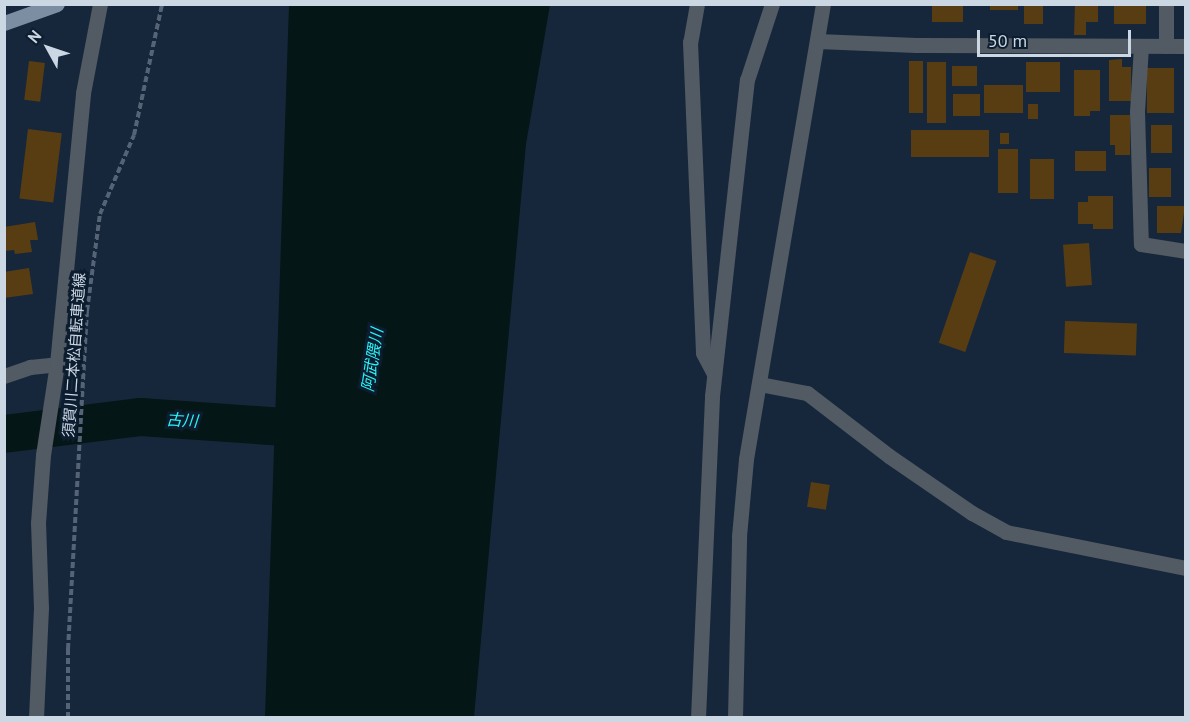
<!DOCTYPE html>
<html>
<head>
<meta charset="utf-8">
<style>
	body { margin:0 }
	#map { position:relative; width:1190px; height:722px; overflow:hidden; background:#16273b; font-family:"PT Sans","Noto Sans JP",sans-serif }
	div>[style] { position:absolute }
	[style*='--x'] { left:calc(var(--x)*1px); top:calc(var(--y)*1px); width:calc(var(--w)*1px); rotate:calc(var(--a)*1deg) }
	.water>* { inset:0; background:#051616 }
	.river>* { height:38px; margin:-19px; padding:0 19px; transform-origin:19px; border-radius:19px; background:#051616 }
	.building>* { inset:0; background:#593d12; transform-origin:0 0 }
	.path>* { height:4px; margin-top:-2px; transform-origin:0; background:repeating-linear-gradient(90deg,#546375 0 6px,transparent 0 9px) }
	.minor>* { height:15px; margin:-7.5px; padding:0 7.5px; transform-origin:7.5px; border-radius:7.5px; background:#525a64 }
	.major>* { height:15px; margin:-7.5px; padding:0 7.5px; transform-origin:7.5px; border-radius:7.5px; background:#7c8ea2 }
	span { translate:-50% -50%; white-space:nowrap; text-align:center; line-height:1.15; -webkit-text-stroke:6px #0d1d30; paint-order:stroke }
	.street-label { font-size:15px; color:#ccd7e4 }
	.water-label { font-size:16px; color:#27f5f7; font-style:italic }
	.frame { position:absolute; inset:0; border:6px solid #ccd7e4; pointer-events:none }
	.north { position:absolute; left:18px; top:18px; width:60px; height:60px; -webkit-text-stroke:4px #0d1d30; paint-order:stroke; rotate:310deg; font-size:16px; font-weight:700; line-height:24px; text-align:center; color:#ccd7e4 }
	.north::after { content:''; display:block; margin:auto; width:21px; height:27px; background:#ccd7e4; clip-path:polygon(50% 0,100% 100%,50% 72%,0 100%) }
	.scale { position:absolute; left:977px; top:30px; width:154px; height:27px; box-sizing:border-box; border:3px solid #ccd7e4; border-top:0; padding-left:8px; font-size:18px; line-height:21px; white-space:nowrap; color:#ccd7e4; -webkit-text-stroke:4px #0d1d30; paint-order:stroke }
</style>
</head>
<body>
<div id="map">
	<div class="water">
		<div style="clip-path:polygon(289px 5px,550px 5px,526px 144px,474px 717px,265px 717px)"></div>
	</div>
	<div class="river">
		<div style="--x:4;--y:434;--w:138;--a:-7.1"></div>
		<div style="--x:141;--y:417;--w:185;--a:4"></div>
	</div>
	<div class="building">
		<div style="left:932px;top:4px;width:31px;height:18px"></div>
		<div style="left:990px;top:4px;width:28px;height:6px"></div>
		<div style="left:1024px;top:4px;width:19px;height:20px"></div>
		<div style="clip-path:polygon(1075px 4px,1098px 4px,1098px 22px,1086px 22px,1086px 35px,1074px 35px)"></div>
		<div style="left:1114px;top:4px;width:32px;height:20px"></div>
		<div style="clip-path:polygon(1122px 59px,1122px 67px,1131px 67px,1131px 101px,1109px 101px,1109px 60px)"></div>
		<div style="left:29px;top:61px;width:16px;height:39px;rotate:7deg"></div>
		<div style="left:909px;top:61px;width:14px;height:52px"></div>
		<div style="left:927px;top:62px;width:19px;height:61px"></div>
		<div style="left:1026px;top:62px;width:34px;height:30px"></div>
		<div style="left:952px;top:66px;width:25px;height:20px"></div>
		<div style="left:1147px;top:68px;width:27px;height:45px"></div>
		<div style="clip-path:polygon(1074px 70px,1100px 70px,1100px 111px,1090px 111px,1090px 116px,1074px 116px)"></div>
		<div style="left:1023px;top:85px;width:28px;height:39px;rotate:90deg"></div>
		<div style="left:980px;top:94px;width:22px;height:27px;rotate:90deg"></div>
		<div style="left:1028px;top:104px;width:10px;height:15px"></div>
		<div style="clip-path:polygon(1110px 115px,1130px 115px,1130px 155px,1115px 155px,1115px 145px,1110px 145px)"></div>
		<div style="left:1151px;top:125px;width:21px;height:28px"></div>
		<div style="left:28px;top:129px;width:34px;height:70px;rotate:7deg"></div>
		<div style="left:911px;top:130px;width:78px;height:27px"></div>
		<div style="left:1000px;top:133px;width:9px;height:11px"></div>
		<div style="left:1018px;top:149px;width:44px;height:20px;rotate:90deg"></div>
		<div style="left:1075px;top:151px;width:31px;height:20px"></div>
		<div style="left:1030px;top:159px;width:24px;height:40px"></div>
		<div style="left:1149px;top:168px;width:22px;height:29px"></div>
		<div style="clip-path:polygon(1088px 196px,1113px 196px,1113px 229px,1093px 229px,1093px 224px,1078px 224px,1078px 202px,1088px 202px)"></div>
		<div style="clip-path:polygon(1157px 206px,1185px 206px,1181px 233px,1157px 233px)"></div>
		<div style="clip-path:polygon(35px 222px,38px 240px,30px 240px,32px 252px,15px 254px,14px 250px,4px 251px,4px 227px)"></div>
		<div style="left:1089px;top:243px;width:42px;height:26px;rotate:86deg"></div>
		<div style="left:970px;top:252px;width:28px;height:96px;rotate:19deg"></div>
		<div style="clip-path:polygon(29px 268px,33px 294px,4px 298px,4px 272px)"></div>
		<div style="left:1065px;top:321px;width:72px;height:32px;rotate:2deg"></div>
		<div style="left:811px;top:482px;width:19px;height:25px;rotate:9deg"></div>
	</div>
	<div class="path">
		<div style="--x:68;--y:718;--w:69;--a:-90"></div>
		<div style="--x:68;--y:649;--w:339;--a:-86.8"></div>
		<div style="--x:87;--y:311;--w:98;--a:-82.4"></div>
		<div style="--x:100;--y:214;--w:86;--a:-66.7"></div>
		<div style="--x:134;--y:135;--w:134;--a:-77.9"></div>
	</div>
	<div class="minor">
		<div style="--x:697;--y:4;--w:39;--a:100"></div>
		<div style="--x:690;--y:42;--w:311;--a:87.6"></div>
		<div style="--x:703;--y:353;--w:24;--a:62"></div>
		<div style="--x:1166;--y:4;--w:42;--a:90"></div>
		<div style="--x:817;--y:41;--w:99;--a:2.3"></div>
		<div style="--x:916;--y:45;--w:270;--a:0.2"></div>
		<div style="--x:1141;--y:46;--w:66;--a:93.5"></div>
		<div style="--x:1137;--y:112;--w:132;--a:88.3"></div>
		<div style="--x:1141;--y:244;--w:46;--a:8.8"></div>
		<div style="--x:4;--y:376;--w:28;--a:-19"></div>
		<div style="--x:30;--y:367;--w:27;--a:-6"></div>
		<div style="--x:759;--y:384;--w:49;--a:10.6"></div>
		<div style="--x:807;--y:393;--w:103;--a:37.5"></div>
		<div style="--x:889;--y:456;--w:101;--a:34.5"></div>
		<div style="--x:972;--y:513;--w:39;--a:29"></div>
		<div style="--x:1006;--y:532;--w:184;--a:11.3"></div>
		<div style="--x:36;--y:718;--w:110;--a:-87.4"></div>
		<div style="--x:41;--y:608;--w:85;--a:-92"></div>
		<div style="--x:38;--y:523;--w:68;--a:-85.8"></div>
		<div style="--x:43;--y:455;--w:92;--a:-81.3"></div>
		<div style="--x:57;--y:364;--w:272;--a:-84.5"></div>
		<div style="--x:83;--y:93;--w:91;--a:-79.2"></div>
		<div style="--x:698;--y:718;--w:322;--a:-87.5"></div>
		<div style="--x:712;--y:396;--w:318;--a:-83.7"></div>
		<div style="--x:747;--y:80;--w:80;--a:-71.8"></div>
		<div style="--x:735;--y:718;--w:182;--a:-88.7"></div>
		<div style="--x:739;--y:536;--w:77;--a:-84.8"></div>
		<div style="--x:746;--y:459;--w:461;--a:-80.4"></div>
	</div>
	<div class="major">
		<div style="--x:4;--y:23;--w:56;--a:-19.7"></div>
	</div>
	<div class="street-label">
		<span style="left:74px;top:355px;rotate:-86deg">須賀川二本松自転車道線</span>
	</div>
	<div class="water-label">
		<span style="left:372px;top:360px;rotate:-81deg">阿武隈川</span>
		<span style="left:182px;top:420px;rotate:4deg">古川</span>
	</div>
	<div class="frame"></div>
	<div class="north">N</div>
	<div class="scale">50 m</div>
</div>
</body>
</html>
